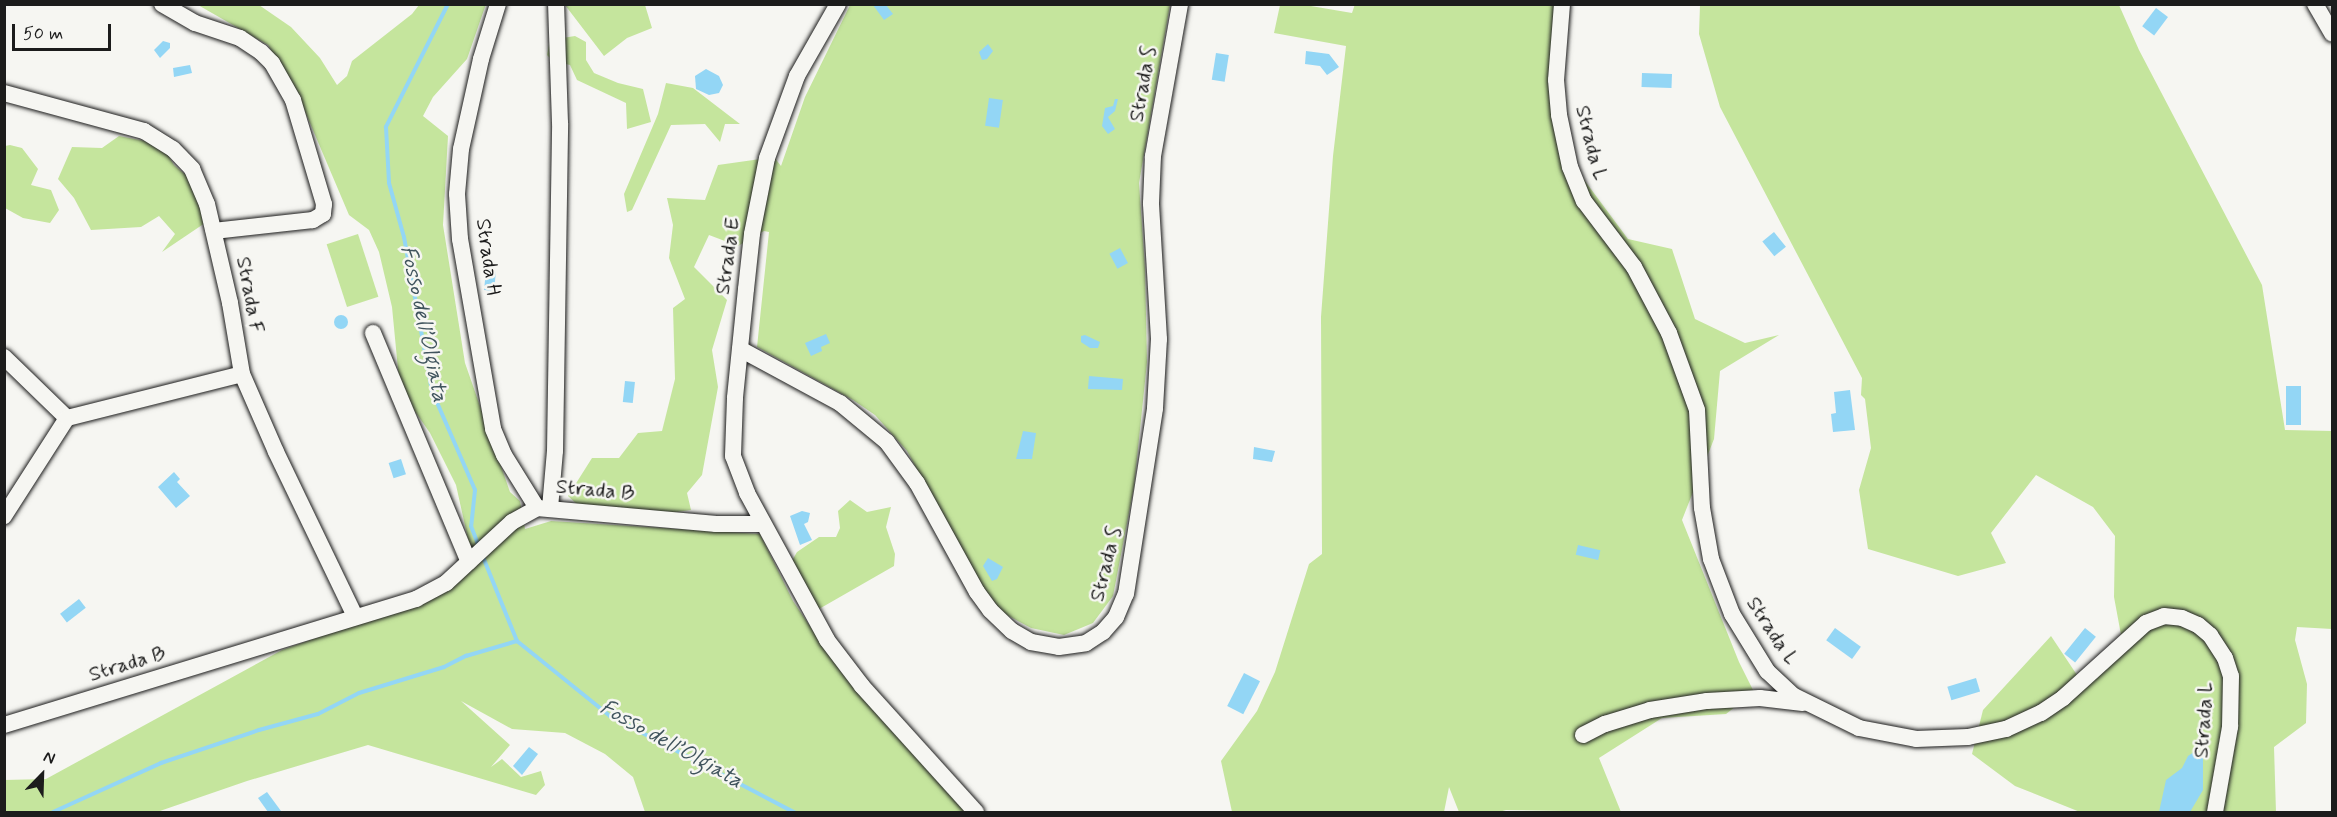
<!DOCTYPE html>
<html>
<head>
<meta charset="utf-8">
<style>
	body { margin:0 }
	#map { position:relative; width:2337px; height:817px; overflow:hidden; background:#f6f6f2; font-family:Mynerve,sans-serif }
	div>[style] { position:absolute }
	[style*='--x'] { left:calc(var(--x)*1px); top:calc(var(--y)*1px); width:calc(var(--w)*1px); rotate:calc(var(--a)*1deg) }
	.green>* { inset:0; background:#c5e59d; transform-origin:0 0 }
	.water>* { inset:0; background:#93d6f5; transform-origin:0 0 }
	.round { border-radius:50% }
	.stream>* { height:4px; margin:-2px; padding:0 2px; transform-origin:2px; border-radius:2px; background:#93d6f5 }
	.roads { filter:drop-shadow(0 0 2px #1c1c1c) drop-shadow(0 0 2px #1c1c1c) }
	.minor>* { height:16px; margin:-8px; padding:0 8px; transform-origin:8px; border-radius:8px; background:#f6f6f2 }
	span { translate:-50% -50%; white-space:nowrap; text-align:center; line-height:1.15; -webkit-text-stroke:5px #f6f6f2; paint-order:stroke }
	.street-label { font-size:21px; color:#1c1c1c }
	.water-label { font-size:22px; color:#40545d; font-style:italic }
	.frame { position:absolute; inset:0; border:6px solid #1c1c1c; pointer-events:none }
	.north { position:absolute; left:12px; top:745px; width:60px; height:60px; -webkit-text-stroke:4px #f6f6f2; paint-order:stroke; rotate:23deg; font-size:16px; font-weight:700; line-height:24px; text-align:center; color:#1c1c1c }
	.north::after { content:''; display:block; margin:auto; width:21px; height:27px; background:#1c1c1c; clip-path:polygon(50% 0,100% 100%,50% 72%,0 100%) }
	.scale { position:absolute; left:12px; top:24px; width:99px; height:27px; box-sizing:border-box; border:3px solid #1c1c1c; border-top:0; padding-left:8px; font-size:18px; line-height:21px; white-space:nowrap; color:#1c1c1c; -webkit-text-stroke:4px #f6f6f2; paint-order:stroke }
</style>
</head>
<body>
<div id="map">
	<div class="green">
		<div style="clip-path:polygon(486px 4px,467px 59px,433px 97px,423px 116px,448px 136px,443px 225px,465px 363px,510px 492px,520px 501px,525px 529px,551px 521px,760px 534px,793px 601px,841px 672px,966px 812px,645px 812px,633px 777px,605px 754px,565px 733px,512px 729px,461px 701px,510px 745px,491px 767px,502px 759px,521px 777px,541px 771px,545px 785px,536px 795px,368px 745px,247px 781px,157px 812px,5px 812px,4px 780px,46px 779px,282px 650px,440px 594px,474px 566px,456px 485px,430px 433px,400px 390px,392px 307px,379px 252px,369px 230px,349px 215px,304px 109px,268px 45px,198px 5px,259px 5px,291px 27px,320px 58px,337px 85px,347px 76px,352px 61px,412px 14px,419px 5px)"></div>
		<div style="clip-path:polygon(1355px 4px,1557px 5px,1556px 142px,1628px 239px,1672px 249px,1695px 319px,1745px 343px,1779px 335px,1720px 371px,1714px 439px,1682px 520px,1739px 662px,1754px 692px,1726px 714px,1662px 718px,1599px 758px,1621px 812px,1506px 810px,1499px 812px,1459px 812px,1449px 787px,1444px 812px,1232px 812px,1221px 761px,1257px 711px,1275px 672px,1309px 564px,1322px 554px,1321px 317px,1333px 156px,1346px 46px,1274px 33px,1280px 5px,1305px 5px,1352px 13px)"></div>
		<div style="clip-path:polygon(565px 5px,645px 5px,652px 28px,627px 38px,604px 56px)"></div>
		<div style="clip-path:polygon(850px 5px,1170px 5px,1139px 183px,1145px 268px,1147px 362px,1134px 487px,1113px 596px,1093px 623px,1064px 635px,1031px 628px,1003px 613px,977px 580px,907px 451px,875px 415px,853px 400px,757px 347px,769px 232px,764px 231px,738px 246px,709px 235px,694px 267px,727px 300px,712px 350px,718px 387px,702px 475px,687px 493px,691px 510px,605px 522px,580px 507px,568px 496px,592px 458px,619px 458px,638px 433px,662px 431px,675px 379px,673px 308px,685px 299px,669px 258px,673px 225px,667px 198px,705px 200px,718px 165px,774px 157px,781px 166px,805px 97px)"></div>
		<div style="clip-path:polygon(1700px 5px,2119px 5px,2139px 50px,2262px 285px,2285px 430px,2332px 431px,2332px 629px,2297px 627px,2295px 640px,2307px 684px,2306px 723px,2274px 747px,2276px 812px,2080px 812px,2015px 786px,1972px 754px,1983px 710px,2051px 636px,2077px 675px,2124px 651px,2114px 597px,2115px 536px,2093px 507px,2036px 475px,1991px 533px,2006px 563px,1958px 576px,1868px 549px,1859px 490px,1871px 448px,1865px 399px,1861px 395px,1862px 378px,1720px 107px,1699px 34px)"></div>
		<div style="clip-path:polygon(575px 36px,586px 42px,586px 60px,594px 73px,618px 83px,643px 89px,651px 122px,627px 129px,626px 103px,577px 80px,570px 65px,553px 61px,547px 55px,550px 40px)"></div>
		<div style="clip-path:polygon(666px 83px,693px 88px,740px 124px,725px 124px,720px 142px,705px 124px,671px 125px,632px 210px,627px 212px,624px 194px,658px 114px)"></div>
		<div style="clip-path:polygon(119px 136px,145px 141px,168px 155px,174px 165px,194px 182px,205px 223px,162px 252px,175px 234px,159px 216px,141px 227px,91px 230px,74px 198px,58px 179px,72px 147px,102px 148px)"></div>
		<div style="clip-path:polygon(10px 145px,22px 148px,38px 169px,31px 185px,51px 190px,59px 210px,50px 223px,23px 218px,5px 208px,5px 146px)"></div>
		<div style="left:358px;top:234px;width:66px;height:33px;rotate:72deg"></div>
		<div style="clip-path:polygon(850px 500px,867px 512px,891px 507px,886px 527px,895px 554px,894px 566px,819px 609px,789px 566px,797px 552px,819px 537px,836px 537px,840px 528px,838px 511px)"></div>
	</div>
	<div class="water">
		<div style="clip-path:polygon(873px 5px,886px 5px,893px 14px,884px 20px)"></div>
		<div style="left:2156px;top:8px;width:15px;height:23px;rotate:37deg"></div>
		<div style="clip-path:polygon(163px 41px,170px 43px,170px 48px,160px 58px,154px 50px)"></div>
		<div style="clip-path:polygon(988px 44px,993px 51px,987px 59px,982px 60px,979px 52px)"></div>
		<div style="clip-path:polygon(1306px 51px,1329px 54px,1339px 67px,1327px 75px,1320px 66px,1305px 64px)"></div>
		<div style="left:1216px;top:53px;width:13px;height:27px;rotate:9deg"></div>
		<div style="clip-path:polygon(190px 65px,192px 73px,174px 77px,173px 68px)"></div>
		<div style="clip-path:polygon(706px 69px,719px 76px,723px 85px,719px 93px,709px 95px,696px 89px,695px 76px)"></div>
		<div style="left:1642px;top:73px;width:30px;height:14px;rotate:2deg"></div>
		<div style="left:989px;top:98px;width:14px;height:28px;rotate:8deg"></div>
		<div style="clip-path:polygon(1115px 99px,1118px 99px,1115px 111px,1108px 117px,1115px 129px,1108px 134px,1102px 126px,1105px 108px,1113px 106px)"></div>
		<div style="left:1774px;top:232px;width:19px;height:15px;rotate:51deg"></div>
		<div style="left:1120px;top:248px;width:17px;height:12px;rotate:62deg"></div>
		<div style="left:486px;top:271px;width:10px;height:19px;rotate:6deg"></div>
		<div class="round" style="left:334px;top:315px;width:14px;height:14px"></div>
		<div style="clip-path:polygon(826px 334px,830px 343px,821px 347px,822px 351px,811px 356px,805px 343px)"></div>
		<div style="clip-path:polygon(1085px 335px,1100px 342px,1098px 348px,1090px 348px,1081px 342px,1081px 336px)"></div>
		<div style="clip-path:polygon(1089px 376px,1123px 379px,1122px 390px,1088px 389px)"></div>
		<div style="left:625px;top:381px;width:10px;height:21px;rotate:6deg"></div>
		<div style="left:2286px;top:386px;width:15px;height:39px"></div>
		<div style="clip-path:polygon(1850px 390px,1855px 430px,1833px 432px,1831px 414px,1836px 413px,1834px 392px)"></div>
		<div style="clip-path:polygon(1023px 431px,1036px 433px,1032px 459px,1016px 459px)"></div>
		<div style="clip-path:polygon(1254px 447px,1275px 451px,1272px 462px,1253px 459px)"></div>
		<div style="left:401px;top:459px;width:16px;height:13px;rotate:72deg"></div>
		<div style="clip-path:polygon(174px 472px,180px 479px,177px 482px,190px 496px,176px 508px,158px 487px)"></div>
		<div style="clip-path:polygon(802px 511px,810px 513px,808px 522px,804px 524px,812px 540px,800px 545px,790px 516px)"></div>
		<div style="left:1578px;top:545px;width:23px;height:10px;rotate:13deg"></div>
		<div style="clip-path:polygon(988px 558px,1003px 567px,997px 579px,992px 581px,983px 566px)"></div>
		<div style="left:79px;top:599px;width:11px;height:24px;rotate:52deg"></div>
		<div style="left:1835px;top:628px;width:32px;height:15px;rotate:36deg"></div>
		<div style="left:2085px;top:628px;width:14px;height:33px;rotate:39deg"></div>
		<div style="left:1244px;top:673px;width:18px;height:37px;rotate:27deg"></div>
		<div style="left:1976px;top:678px;width:14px;height:30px;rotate:73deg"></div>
		<div style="clip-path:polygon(529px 747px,538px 754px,522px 775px,513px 766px)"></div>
		<div style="clip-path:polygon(2194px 752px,2203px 758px,2203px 790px,2190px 812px,2159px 812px,2166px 780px,2182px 768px,2188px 756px)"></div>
		<div style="clip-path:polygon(267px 792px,281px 811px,280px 812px,268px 812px,258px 798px)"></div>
	</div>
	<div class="stream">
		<div style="--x:448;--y:4;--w:138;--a:116.8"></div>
		<div style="--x:386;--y:127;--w:56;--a:86.9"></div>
		<div style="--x:389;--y:183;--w:56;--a:74.5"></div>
		<div style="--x:404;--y:237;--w:157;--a:79.7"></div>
		<div style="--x:432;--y:391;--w:108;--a:66.5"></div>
		<div style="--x:475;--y:490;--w:36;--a:96"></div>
		<div style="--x:471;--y:526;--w:22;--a:69"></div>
		<div style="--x:483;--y:557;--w:91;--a:68"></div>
		<div style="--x:517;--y:641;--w:119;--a:38.9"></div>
		<div style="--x:610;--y:716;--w:208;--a:27.6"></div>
		<div style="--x:53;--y:812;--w:119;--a:-24.4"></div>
		<div style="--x:161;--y:763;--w:103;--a:-18.6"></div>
		<div style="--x:259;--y:730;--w:61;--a:-15.2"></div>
		<div style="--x:318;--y:714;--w:46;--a:-27.1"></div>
		<div style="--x:359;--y:693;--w:89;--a:-17"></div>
		<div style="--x:444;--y:667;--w:25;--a:-27"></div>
		<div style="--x:466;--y:656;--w:53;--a:-16.4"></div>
	</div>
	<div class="roads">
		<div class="minor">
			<div style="--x:162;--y:4;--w:38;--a:30"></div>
			<div style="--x:195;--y:23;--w:47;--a:18.4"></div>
			<div style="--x:240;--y:38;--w:25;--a:34"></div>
			<div style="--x:261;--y:52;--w:16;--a:45"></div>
			<div style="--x:272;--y:63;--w:43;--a:60.4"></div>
			<div style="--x:293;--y:100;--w:109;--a:73.4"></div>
			<div style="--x:324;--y:204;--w:10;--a:96"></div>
			<div style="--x:323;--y:214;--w:12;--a:149"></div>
			<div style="--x:313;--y:220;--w:100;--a:173.7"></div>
			<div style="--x:498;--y:4;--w:58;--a:107.2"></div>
			<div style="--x:481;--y:59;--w:92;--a:102.5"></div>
			<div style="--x:461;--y:149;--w:45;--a:95.1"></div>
			<div style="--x:457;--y:194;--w:45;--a:86.2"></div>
			<div style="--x:460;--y:239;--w:193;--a:80.1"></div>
			<div style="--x:493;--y:429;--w:28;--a:67"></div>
			<div style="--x:504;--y:455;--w:62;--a:58.1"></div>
			<div style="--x:838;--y:4;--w:83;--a:119.7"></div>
			<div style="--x:797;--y:76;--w:87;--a:110.1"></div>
			<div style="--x:767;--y:158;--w:77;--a:101.2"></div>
			<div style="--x:752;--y:234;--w:55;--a:96.2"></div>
			<div style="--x:746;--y:289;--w:110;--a:95.8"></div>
			<div style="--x:735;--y:398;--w:58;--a:92"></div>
			<div style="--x:733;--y:456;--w:40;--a:69"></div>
			<div style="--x:747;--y:493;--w:167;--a:61.4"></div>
			<div style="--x:827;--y:640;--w:58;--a:52.7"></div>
			<div style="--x:862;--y:686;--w:170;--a:47.9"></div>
			<div style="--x:1562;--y:4;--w:76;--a:94.5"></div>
			<div style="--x:1556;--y:80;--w:35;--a:85"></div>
			<div style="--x:1559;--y:115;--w:53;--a:78.1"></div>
			<div style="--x:1570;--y:167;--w:37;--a:68"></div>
			<div style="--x:1584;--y:201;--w:83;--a:52.9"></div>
			<div style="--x:1634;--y:267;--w:75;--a:62.1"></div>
			<div style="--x:1669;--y:333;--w:82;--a:70"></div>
			<div style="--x:1697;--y:410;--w:98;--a:87.1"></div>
			<div style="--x:1702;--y:508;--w:52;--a:80"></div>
			<div style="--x:1711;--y:559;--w:59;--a:69.1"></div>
			<div style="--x:1732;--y:614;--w:67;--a:58.4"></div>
			<div style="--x:1767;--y:671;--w:37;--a:43"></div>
			<div style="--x:1794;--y:696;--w:72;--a:26.2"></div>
			<div style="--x:1859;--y:728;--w:58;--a:10.9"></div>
			<div style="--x:1916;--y:739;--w:52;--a:-2.2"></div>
			<div style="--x:1968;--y:737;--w:39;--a:-12"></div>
			<div style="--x:2006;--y:729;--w:38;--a:-25"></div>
			<div style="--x:2041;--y:713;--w:27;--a:-34"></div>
			<div style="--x:2063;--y:698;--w:112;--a:-42.1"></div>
			<div style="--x:2146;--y:623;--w:19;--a:-21"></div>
			<div style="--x:2164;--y:616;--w:18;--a:6"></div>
			<div style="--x:2182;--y:618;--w:17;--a:24"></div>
			<div style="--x:2198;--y:625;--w:16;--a:40"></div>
			<div style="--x:2210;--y:635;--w:27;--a:57"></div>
			<div style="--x:2225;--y:658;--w:19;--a:72"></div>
			<div style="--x:2231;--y:676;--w:51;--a:91.1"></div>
			<div style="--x:2230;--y:727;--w:86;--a:100"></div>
			<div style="--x:2315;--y:4;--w:34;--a:60"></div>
			<div style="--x:4;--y:93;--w:145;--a:15.2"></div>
			<div style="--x:144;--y:131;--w:34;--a:32"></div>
			<div style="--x:173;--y:149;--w:28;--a:46"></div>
			<div style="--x:192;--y:169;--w:38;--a:67"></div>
			<div style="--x:207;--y:204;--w:102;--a:76.9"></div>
			<div style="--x:230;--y:303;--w:72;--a:80.4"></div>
			<div style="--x:242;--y:374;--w:85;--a:66.4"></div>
			<div style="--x:276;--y:452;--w:182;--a:64.3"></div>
			<div style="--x:373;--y:333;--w:248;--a:67.3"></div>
			<div style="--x:740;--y:349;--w:114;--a:28.4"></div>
			<div style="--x:840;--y:403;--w:61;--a:39.7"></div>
			<div style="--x:887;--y:442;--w:51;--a:53.8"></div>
			<div style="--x:917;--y:483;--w:124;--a:61.2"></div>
			<div style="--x:977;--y:592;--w:22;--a:54"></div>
			<div style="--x:990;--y:610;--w:30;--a:44"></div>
			<div style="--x:1012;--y:631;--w:22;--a:30"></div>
			<div style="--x:1031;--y:642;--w:28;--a:10"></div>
			<div style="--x:1059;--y:647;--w:27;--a:-8"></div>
			<div style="--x:1086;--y:643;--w:20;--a:-33"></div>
			<div style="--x:1103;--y:632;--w:20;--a:-49"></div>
			<div style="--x:1116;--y:617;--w:25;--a:-67"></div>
			<div style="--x:1126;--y:594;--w:188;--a:-81.1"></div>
			<div style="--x:1155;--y:408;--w:69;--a:-86.7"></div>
			<div style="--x:1159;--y:339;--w:136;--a:-93.4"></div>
			<div style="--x:1151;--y:203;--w:47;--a:-87.6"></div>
			<div style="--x:1153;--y:156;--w:154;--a:-79.9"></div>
			<div style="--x:4;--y:357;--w:88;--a:44.1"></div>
			<div style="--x:67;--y:418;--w:117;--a:122.7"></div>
			<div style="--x:67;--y:418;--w:180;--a:-14.1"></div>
			<div style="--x:550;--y:508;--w:57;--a:-85"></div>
			<div style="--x:555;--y:451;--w:328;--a:-89.1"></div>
			<div style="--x:560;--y:123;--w:119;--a:-91.9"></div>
			<div style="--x:4;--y:725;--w:431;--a:-17"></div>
			<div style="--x:416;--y:599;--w:34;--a:-28"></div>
			<div style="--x:446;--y:583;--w:90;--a:-42.7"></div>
			<div style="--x:512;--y:522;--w:29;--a:-29"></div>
			<div style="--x:537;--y:508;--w:180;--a:5.1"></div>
			<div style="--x:716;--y:524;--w:47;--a:0"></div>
			<div style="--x:1583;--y:735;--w:25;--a:-27"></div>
			<div style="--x:1605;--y:724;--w:47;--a:-17.3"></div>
			<div style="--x:1650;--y:710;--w:58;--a:-9"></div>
			<div style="--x:1707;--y:701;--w:53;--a:-3.2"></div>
			<div style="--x:1760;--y:698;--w:43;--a:6.6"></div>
		</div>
	</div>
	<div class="street-label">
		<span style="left:1143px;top:84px;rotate:-80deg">Strada S</span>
		<span style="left:1591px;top:143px;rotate:76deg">Strada L</span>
		<span style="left:728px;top:256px;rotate:-82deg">Strada E</span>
		<span style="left:488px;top:257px;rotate:82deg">Strada H</span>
		<span style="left:250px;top:295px;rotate:79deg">Strada F</span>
		<span style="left:595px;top:490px;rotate:5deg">Strada B</span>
		<span style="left:1106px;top:564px;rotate:-76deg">Strada S</span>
		<span style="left:1772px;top:631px;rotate:57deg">Strada L</span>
		<span style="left:127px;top:664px;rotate:-17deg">Strada B</span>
		<span style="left:2204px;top:720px;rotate:-86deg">Strada L</span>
	</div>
	<div class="water-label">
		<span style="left:423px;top:324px;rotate:78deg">Fosso dell’Olgiata</span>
		<span style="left:671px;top:745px;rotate:29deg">Fosso dell’Olgiata</span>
	</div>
	<div class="frame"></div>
	<div class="north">N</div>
	<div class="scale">50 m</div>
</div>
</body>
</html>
